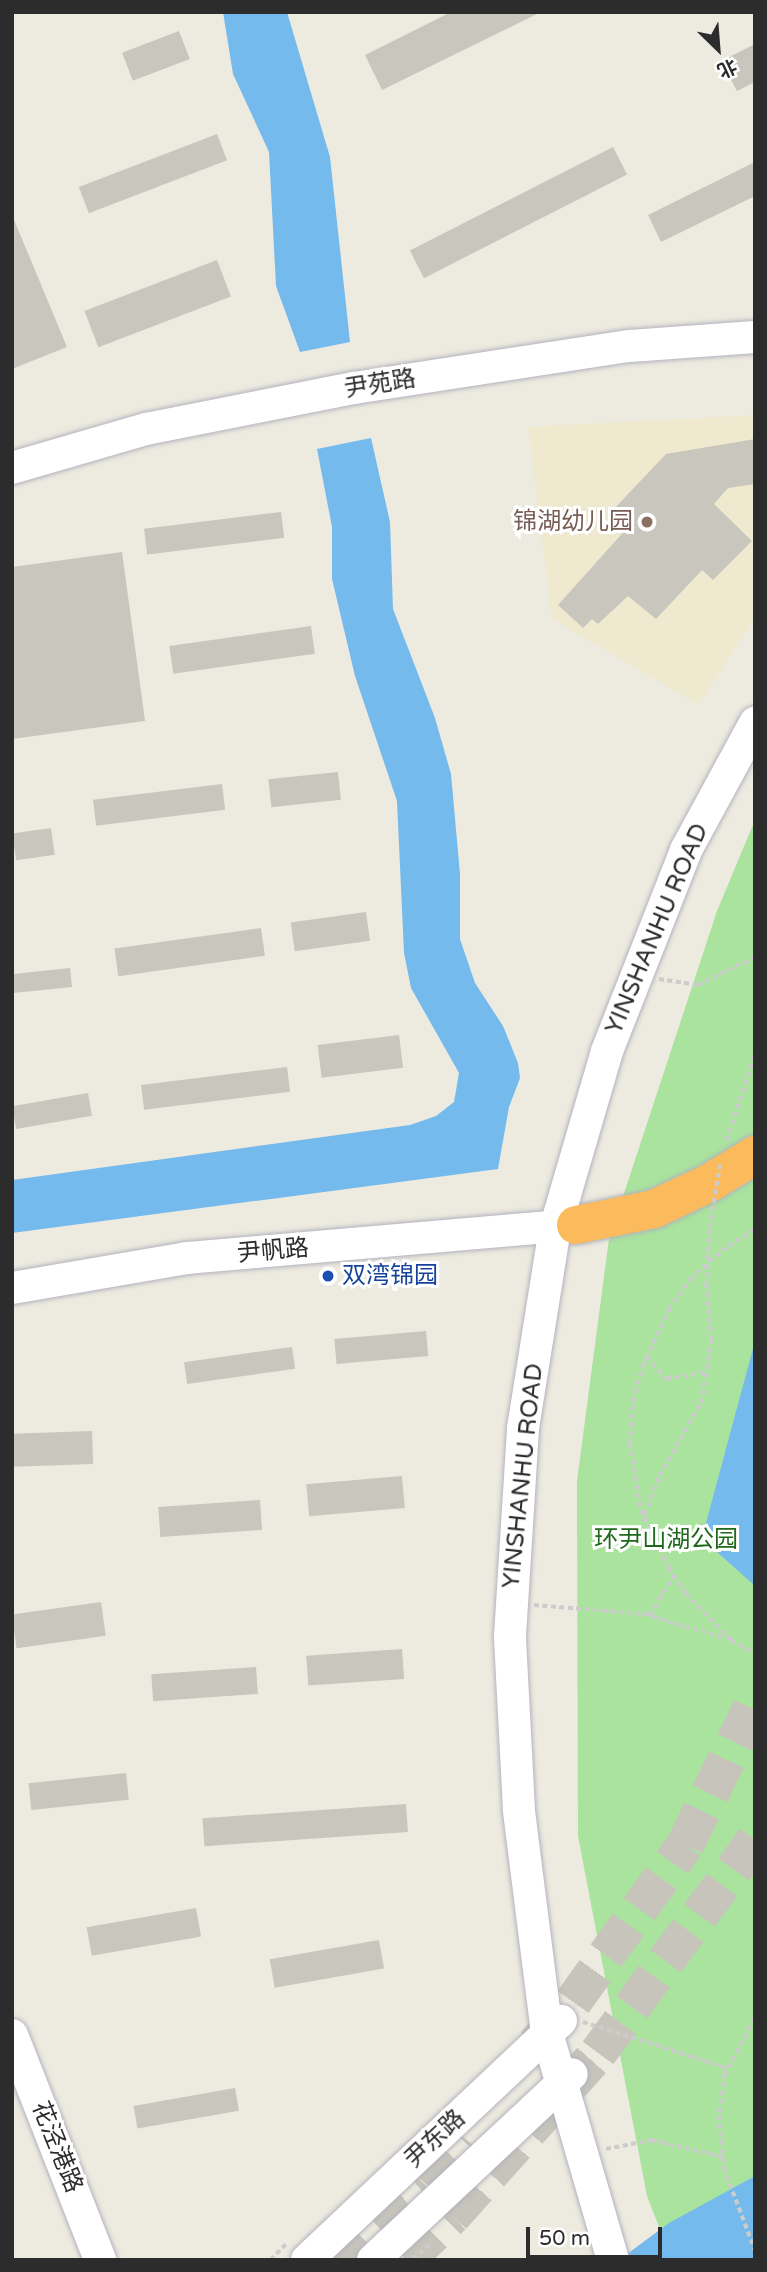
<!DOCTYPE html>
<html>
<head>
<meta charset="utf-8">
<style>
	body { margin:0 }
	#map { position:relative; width:767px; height:2272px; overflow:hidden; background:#edeadf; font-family:"Varela Round","Noto Sans SC",sans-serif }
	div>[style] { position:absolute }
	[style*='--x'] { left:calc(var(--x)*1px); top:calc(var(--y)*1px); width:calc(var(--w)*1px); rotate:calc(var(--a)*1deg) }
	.education>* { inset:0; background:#eee9cf }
	.green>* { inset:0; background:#a9e39d }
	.water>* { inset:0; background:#75baed }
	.building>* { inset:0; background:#c9c6be; transform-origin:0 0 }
	.highway-tunnel>* { height:38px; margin-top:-19px; transform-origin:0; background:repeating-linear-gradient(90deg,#c6c4bb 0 38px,transparent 0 57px) }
	.path>* { height:3.5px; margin-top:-1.75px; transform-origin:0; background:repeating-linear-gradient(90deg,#ccc 0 5px,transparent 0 8.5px) }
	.roads { filter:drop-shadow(0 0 2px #b2b3bf) drop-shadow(0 0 2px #b2b3bf) }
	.secondary>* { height:32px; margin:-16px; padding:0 16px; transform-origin:16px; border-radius:16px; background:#fff }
	.highway>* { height:38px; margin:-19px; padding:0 19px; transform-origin:19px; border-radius:19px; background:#fbbb5c }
	.path-bridge>* { height:3.5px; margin-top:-1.75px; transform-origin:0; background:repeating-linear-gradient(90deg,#ccc 0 5px,transparent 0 8.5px) }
	.dots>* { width:19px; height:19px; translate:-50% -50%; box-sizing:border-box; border:4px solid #fff; border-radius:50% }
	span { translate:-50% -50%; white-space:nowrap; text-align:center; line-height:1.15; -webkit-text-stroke:6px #fff; paint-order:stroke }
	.street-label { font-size:24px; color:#2c2c2c }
	.education-label { font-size:24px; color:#785e54 }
	.right { translate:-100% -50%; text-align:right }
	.transit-label { font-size:24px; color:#164399 }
	.left { translate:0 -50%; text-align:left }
	.park-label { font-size:24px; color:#20691c }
	.frame { position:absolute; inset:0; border:14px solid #2c2c2c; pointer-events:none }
	.north { position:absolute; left:683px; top:14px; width:70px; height:70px; -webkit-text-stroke:5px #fff; paint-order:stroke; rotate:155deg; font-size:19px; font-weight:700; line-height:28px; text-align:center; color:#2c2c2c }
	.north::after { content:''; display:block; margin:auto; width:24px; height:32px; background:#2c2c2c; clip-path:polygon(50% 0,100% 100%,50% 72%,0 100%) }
	.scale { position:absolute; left:526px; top:2227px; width:136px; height:32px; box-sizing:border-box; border:4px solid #2c2c2c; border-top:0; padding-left:9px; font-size:21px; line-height:24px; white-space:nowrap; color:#2c2c2c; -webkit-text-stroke:5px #fff; paint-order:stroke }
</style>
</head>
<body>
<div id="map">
	<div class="education">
		<div style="clip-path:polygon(755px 415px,755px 617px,699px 705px,552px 619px,528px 427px)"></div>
	</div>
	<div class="green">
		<div style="clip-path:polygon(755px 820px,755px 2260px,672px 2260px,647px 2196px,578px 1836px,577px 1481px,609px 1239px,717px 911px)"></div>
	</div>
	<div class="water">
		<div style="clip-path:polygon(223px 12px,287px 12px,330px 157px,350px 342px,300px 352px,276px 286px,269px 152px,233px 74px)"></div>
		<div style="clip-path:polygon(371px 438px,390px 522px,393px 609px,435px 718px,451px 774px,460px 874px,460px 939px,475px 983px,503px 1026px,518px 1063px,520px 1078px,509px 1107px,498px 1169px,12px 1233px,12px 1180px,410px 1125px,436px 1116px,454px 1102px,459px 1073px,411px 988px,404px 953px,397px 801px,355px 676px,332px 579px,332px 527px,317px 449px)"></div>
		<div style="clip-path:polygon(755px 1341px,755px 1586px,716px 1551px,706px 1523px)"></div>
		<div style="clip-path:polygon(755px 2176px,755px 2260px,619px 2260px,669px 2223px)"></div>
	</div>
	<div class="building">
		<div style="clip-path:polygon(451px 12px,541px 12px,382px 90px,365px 55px)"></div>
		<div style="left:179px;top:31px;width:30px;height:61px;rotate:69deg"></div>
		<div style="clip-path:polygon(755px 44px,755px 82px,737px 91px,721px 61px)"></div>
		<div style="left:217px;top:134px;width:28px;height:148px;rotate:69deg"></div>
		<div style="left:613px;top:147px;width:31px;height:228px;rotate:63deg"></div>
		<div style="clip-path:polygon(755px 162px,755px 196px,661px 242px,648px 215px)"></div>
		<div style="clip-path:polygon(12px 215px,67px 347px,12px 369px)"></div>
		<div style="left:217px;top:260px;width:39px;height:142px;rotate:69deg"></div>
		<div style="clip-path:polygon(755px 439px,755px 484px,728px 488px,714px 504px,752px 541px,713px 580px,702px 570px,656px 619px,628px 596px,598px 624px,592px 619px,583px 628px,558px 605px,628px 527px,612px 511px,666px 454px)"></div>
		<div style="left:281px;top:512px;width:26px;height:138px;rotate:83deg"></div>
		<div style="clip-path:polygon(122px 552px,145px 721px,12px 739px,12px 567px)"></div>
		<div style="left:311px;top:626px;width:28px;height:143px;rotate:82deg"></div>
		<div style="left:338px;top:772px;width:28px;height:70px;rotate:84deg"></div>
		<div style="left:222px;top:784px;width:26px;height:130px;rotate:83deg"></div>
		<div style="left:51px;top:828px;width:27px;height:39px;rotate:82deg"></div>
		<div style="left:366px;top:912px;width:29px;height:76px;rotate:82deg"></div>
		<div style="left:261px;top:928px;width:28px;height:148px;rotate:82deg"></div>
		<div style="left:70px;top:968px;width:19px;height:59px;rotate:84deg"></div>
		<div style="left:399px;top:1035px;width:33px;height:82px;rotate:83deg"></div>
		<div style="left:287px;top:1067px;width:25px;height:147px;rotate:83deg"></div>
		<div style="left:88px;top:1093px;width:23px;height:77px;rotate:80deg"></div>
		<div style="left:426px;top:1331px;width:25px;height:92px;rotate:85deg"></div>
		<div style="left:292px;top:1347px;width:22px;height:109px;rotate:82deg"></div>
		<div style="left:92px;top:1431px;width:33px;height:80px;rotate:88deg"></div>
		<div style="left:402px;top:1476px;width:32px;height:96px;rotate:85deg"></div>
		<div style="left:260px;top:1500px;width:30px;height:102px;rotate:86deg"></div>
		<div style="left:101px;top:1602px;width:34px;height:90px;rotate:82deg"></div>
		<div style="left:402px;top:1649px;width:30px;height:96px;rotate:86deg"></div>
		<div style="left:256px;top:1667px;width:27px;height:105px;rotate:86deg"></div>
		<div style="left:126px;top:1773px;width:27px;height:98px;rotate:84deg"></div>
		<div style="left:406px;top:1804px;width:28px;height:204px;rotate:86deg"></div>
		<div style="left:196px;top:1908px;width:29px;height:111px;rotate:80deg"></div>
		<div style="left:379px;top:1940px;width:29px;height:111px;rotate:80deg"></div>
		<div style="left:235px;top:2088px;width:23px;height:103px;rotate:80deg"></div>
	</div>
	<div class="highway-tunnel">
		<div style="--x:535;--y:2045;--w:57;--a:-48.5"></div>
		<div style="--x:573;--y:2002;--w:193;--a:-54.5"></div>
		<div style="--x:685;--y:1845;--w:160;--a:-64.1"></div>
		<div style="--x:331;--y:2260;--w:120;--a:-43"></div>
		<div style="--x:419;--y:2178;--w:60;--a:-49.1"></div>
		<div style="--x:406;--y:2260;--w:64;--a:-43.7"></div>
		<div style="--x:452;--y:2216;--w:219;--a:-48.1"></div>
		<div style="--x:598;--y:2053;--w:265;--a:-53.6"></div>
	</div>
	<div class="path">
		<div style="--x:659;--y:979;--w:39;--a:9"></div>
		<div style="--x:698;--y:985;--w:64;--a:-26.2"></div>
		<div style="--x:726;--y:1141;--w:93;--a:-71.8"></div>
		<div style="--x:755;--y:1230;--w:34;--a:148"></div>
		<div style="--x:726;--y:1248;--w:45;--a:138.6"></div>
		<div style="--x:692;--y:1278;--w:37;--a:126"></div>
		<div style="--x:670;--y:1308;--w:62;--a:114.9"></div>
		<div style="--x:644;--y:1364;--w:34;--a:107"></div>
		<div style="--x:634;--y:1397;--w:46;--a:95"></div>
		<div style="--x:630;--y:1443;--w:68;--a:80.7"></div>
		<div style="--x:641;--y:1510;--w:64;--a:64.2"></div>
		<div style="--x:669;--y:1568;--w:31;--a:57"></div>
		<div style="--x:686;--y:1594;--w:64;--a:45.6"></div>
		<div style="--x:731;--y:1640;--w:28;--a:30"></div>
		<div style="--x:647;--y:1357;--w:29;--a:49"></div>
		<div style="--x:666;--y:1379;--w:42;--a:-9.7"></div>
		<div style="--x:645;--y:1515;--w:41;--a:-70.3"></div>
		<div style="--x:659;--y:1476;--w:84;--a:-60.1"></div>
		<div style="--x:701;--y:1403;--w:64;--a:-81"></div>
		<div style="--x:711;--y:1340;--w:54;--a:-95.3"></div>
		<div style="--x:534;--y:1605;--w:110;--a:4.7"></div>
		<div style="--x:644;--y:1614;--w:89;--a:16.4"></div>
		<div style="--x:650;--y:1615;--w:47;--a:-59"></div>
		<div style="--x:755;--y:2019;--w:63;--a:118.6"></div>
		<div style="--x:725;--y:2074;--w:41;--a:98.3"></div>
		<div style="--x:719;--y:2115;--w:53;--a:84.6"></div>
		<div style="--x:724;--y:2168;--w:88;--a:69.3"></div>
		<div style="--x:583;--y:2022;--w:151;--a:17.7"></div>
		<div style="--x:606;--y:2149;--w:47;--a:-11.1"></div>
		<div style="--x:652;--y:2140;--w:73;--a:13.5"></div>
		<div style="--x:270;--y:2260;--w:25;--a:-45"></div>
		<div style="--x:413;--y:2260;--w:26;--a:-43"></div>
	</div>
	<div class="roads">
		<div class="secondary">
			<div style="--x:12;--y:468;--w:140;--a:-16.2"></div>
			<div style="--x:146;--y:429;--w:212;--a:-11.2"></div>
			<div style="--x:354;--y:388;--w:279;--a:-8.7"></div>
			<div style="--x:630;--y:346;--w:125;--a:-4.1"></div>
			<div style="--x:12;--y:1288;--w:178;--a:-9.7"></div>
			<div style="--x:187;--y:1258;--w:389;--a:-4.9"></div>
			<div style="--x:12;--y:2035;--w:242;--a:68.6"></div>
			<div style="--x:307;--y:2260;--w:349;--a:-43.3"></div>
			<div style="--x:373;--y:2260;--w:272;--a:-43.1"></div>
			<div style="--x:613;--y:2260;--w:236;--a:-106.2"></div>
			<div style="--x:547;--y:2033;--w:225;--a:-97.2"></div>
			<div style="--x:519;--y:1810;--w:174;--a:-93"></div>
			<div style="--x:510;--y:1636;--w:208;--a:-86.4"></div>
			<div style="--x:523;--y:1428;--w:202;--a:-80.9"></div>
			<div style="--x:555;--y:1229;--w:185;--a:-73.7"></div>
			<div style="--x:607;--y:1051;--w:216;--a:-68.5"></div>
			<div style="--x:686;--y:850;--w:145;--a:-61.5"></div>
		</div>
		<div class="highway">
			<div style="--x:576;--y:1225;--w:80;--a:-11.6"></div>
			<div style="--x:654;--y:1209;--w:63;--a:-25.3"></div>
			<div style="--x:711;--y:1182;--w:52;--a:-31.5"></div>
		</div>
	</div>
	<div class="path-bridge">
		<div style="--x:706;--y:1286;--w:58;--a:-87"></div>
		<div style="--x:709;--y:1228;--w:64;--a:-80.1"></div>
	</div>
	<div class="dots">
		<div style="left:647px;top:522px;background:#8d6e63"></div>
		<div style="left:328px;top:1276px;background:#1a4fb4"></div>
	</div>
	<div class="street-label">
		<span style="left:380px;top:384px;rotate:-9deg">尹苑路</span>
		<span style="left:657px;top:929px;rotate:-67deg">YINSHANHU ROAD</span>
		<span style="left:273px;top:1251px;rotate:-5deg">尹帆路</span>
		<span style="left:523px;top:1476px;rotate:-84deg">YINSHANHU ROAD</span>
		<span style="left:435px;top:2139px;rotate:-43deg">尹东路</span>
		<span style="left:57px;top:2147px;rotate:68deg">花泾港路</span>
	</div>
	<div class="education-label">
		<span class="right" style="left:633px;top:522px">锦湖幼儿园</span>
	</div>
	<div class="transit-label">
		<span class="left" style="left:342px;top:1276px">双湾锦园</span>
	</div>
	<div class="park-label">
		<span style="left:666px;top:1540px">环尹山湖公园</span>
	</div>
	<div class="frame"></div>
	<div class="north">北</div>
	<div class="scale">50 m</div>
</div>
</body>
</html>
